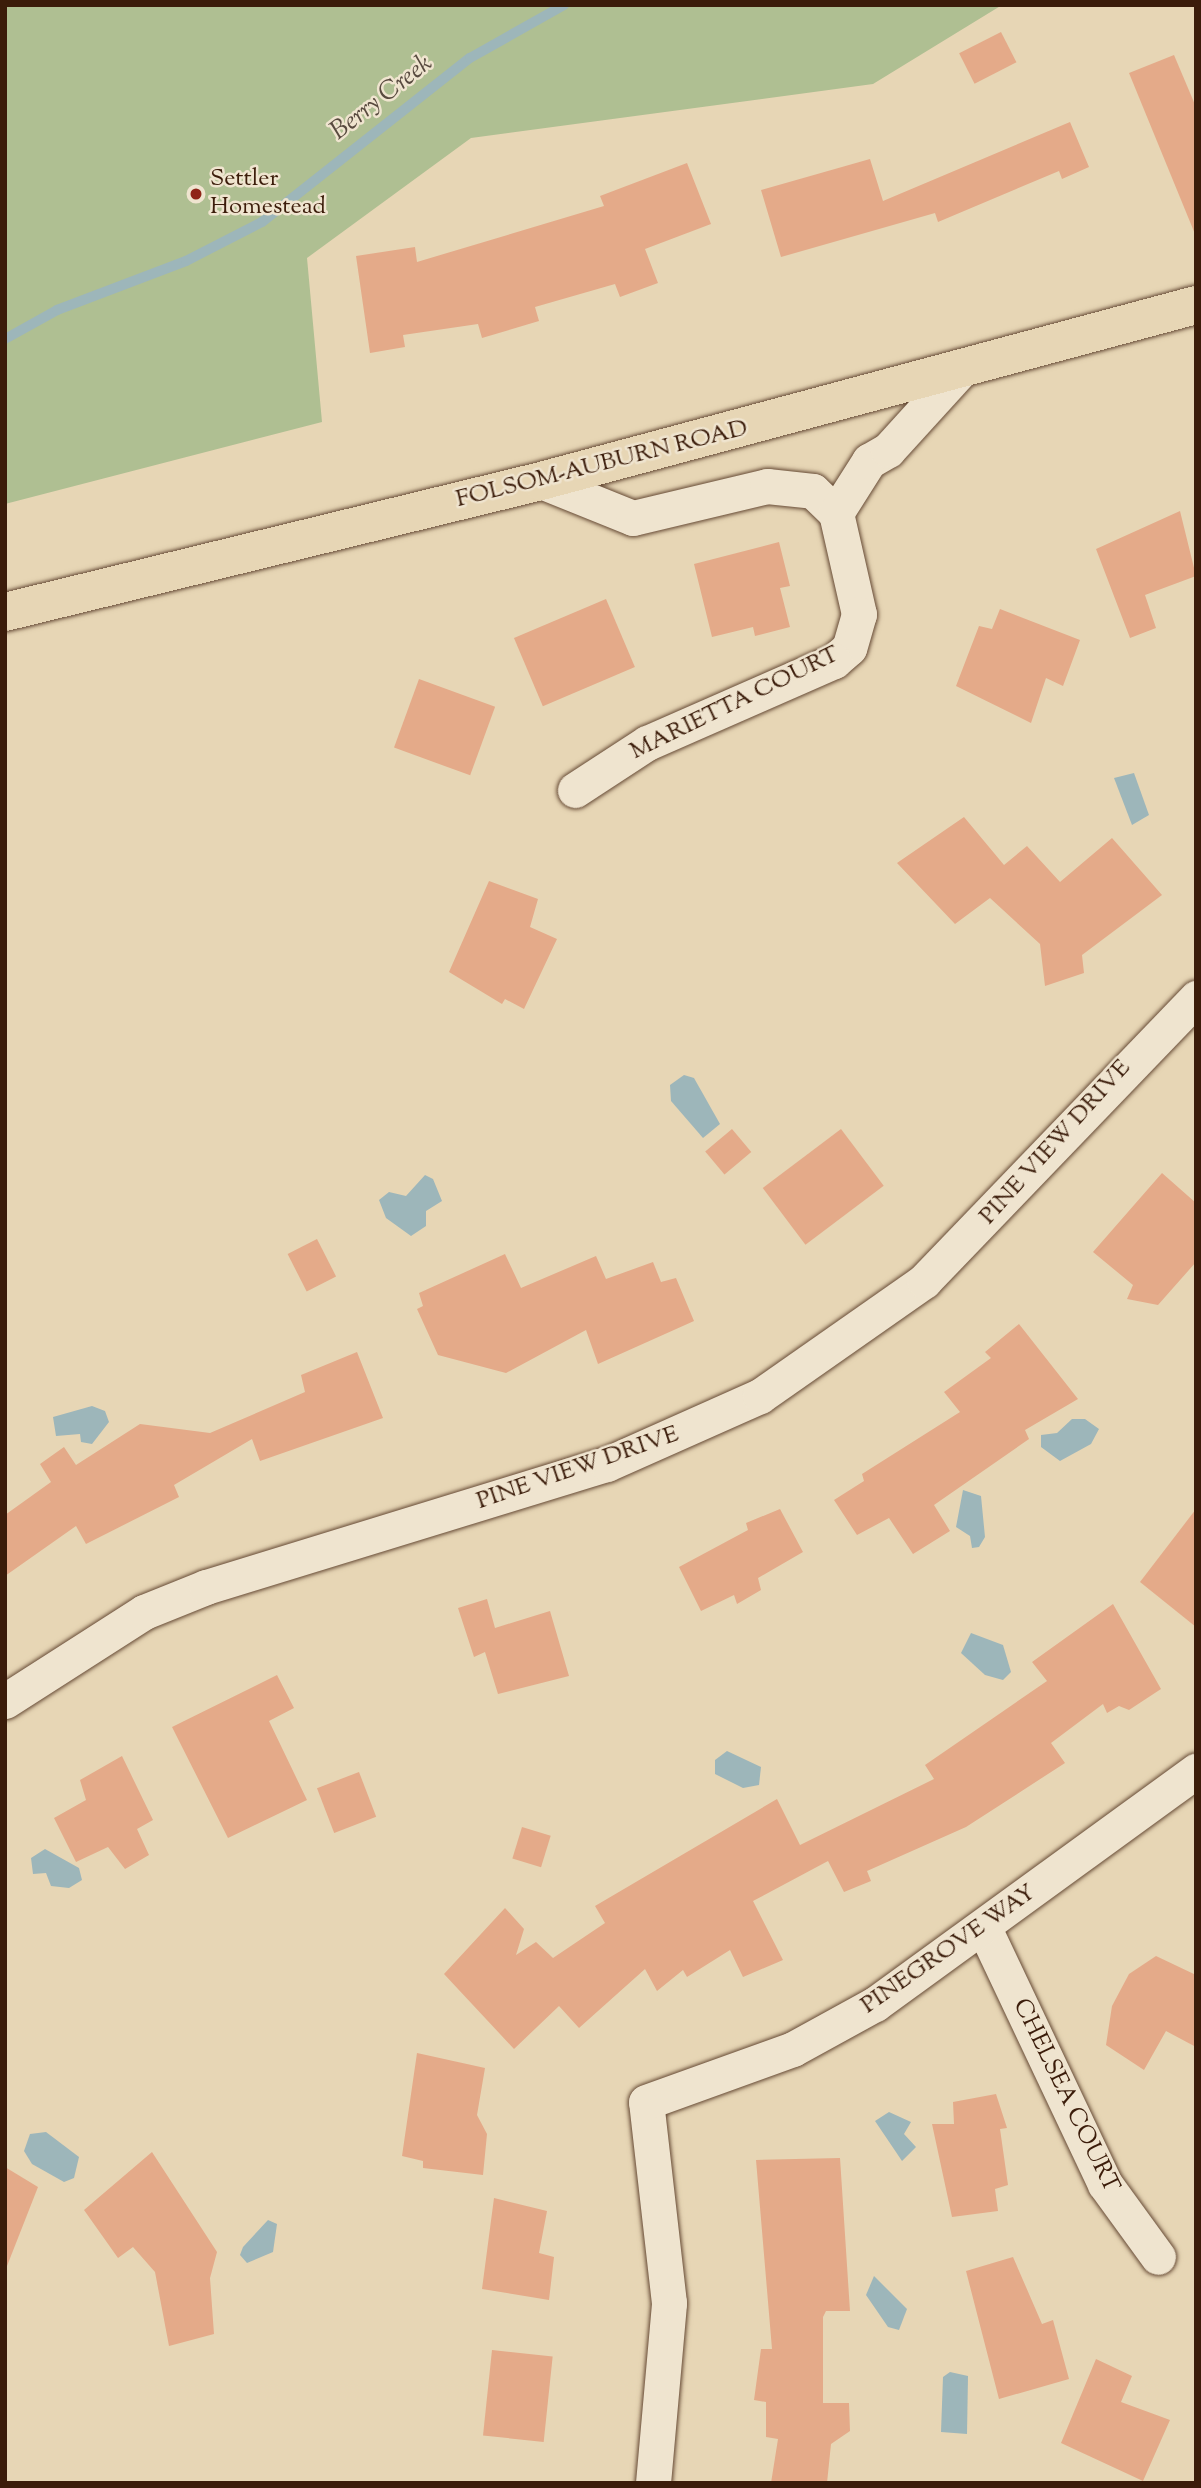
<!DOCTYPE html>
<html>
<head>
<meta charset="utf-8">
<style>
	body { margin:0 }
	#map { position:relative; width:1201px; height:2488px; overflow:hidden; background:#e7d6b5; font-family:"Sorts Mill Goudy",serif }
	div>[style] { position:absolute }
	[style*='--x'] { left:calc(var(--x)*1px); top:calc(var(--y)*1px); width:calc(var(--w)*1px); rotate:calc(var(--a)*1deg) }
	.green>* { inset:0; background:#afbf92 }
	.water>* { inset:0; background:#9db6ba }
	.stream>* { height:10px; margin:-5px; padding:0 5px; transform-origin:5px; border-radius:5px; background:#9db6ba }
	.building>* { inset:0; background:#e4aa89; transform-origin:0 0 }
	.roads { filter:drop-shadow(0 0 2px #664a35) drop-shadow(0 0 2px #664a35) }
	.minor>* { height:35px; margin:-17.5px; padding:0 17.5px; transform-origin:17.5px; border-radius:17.5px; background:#efe4cf }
	.primary>* { height:38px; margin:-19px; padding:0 19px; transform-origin:19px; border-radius:19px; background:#e7d6b5 }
	.dots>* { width:19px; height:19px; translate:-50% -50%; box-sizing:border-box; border:4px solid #efe4cf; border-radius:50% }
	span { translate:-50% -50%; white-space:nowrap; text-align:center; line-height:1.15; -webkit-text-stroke:5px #efe4cf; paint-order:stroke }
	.poi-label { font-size:24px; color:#3b1c0a }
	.left { translate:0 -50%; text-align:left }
	.street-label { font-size:24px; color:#3b1c0a }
	.water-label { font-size:26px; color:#584a3f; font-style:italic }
	.frame { position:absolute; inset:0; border:7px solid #3b1c0a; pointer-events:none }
</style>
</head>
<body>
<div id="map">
	<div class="green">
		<div style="clip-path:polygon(5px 5px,1002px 5px,873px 84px,471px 138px,307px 258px,322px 422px,5px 504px)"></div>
	</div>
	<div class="water">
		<div style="clip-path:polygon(1134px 773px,1149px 815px,1132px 825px,1114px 778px)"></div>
		<div style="clip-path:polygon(684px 1075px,694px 1078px,720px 1124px,703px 1138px,671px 1101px,670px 1085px)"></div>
		<div style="clip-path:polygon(425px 1175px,433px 1179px,442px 1201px,426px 1211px,426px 1226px,411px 1236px,386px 1218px,379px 1200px,389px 1192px,406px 1196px)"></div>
		<div style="clip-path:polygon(92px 1406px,105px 1411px,109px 1422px,92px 1444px,81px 1442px,80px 1434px,56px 1436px,53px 1417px)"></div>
		<div style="clip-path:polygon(1072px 1419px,1085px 1419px,1099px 1429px,1091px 1444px,1060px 1461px,1041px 1447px,1041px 1435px,1057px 1433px)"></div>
		<div style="clip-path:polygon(963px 1490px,981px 1496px,985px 1537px,979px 1547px,972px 1548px,970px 1536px,956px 1527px)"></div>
		<div style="clip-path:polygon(971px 1633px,1003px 1645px,1011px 1672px,1003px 1680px,985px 1675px,961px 1653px)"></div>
		<div style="clip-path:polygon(727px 1751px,761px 1767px,759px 1785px,743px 1788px,715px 1774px,715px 1760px)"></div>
		<div style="clip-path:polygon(45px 1849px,79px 1868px,82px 1880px,69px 1888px,51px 1886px,46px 1873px,33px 1874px,31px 1858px)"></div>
		<div style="clip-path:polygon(889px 2112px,911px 2122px,904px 2134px,916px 2147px,902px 2161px,875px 2121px)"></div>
		<div style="clip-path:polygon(46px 2132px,79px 2157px,74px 2178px,64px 2182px,32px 2164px,24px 2151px,30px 2134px)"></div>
		<div style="clip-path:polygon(268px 2220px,277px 2224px,273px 2252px,247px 2263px,240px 2255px,243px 2247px)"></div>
		<div style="clip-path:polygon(874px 2276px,907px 2309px,899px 2330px,888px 2327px,866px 2295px)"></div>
		<div style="clip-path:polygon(950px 2372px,968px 2376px,967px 2434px,941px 2432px,943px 2377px)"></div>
	</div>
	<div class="stream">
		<div style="--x:5;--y:339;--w:60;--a:-29.1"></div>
		<div style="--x:57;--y:310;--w:138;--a:-20.8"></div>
		<div style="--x:186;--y:261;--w:85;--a:-27.2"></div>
		<div style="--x:262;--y:222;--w:265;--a:-38.3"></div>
		<div style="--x:470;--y:58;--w:108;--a:-29.4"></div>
	</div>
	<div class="building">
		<div style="left:1001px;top:32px;width:34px;height:47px;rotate:63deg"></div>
		<div style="clip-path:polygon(1174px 55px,1196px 107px,1195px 234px,1129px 73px)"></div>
		<div style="clip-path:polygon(1070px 122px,1089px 167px,1062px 179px,1059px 171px,938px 222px,935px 213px,781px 257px,761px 190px,870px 159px,883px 201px)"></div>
		<div style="clip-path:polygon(687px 163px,711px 224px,645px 249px,658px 283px,620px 297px,615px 284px,535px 307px,539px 321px,482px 338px,478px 324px,403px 335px,405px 347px,370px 353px,356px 256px,415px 247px,417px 262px,604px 206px,600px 196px)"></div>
		<div style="clip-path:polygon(1180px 511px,1196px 576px,1145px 595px,1156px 628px,1130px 638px,1096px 549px)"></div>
		<div style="clip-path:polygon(779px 542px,790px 586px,780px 588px,790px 627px,755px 636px,753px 627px,712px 637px,694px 564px)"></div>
		<div style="left:606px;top:599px;width:74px;height:100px;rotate:67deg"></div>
		<div style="clip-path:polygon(1000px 609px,1080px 640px,1063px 686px,1046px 678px,1031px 723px,956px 686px,979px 626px,992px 629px)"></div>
		<div style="left:419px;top:679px;width:81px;height:73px;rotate:20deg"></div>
		<div style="clip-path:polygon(964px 817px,1004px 865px,1027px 846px,1060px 882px,1112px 838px,1162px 895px,1082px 955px,1084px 973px,1045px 986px,1040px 944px,990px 898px,955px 924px,897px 863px)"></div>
		<div style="clip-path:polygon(489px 881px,538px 899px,530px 927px,557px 939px,524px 1009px,505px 999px,502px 1004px,449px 972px)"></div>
		<div style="left:732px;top:1129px;width:30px;height:35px;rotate:50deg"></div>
		<div style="left:841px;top:1129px;width:71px;height:98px;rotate:53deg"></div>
		<div style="clip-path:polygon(1162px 1173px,1196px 1203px,1196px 1262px,1158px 1305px,1127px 1299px,1133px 1285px,1093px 1252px)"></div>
		<div style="left:317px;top:1239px;width:42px;height:33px;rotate:63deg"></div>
		<div style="clip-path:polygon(505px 1254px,521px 1288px,596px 1256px,606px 1279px,653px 1262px,661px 1282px,676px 1278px,694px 1321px,598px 1364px,586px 1330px,506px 1373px,438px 1355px,417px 1309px,423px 1306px,419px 1293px)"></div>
		<div style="clip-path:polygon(1019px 1324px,1078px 1399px,1025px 1430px,1029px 1439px,934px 1505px,950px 1531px,913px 1554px,889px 1518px,857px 1535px,834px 1500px,864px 1481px,862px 1474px,960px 1412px,944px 1392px,991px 1358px,985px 1352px)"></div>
		<div style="clip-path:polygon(357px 1352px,383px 1418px,260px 1461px,252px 1439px,174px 1485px,179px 1497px,86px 1544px,76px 1526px,5px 1576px,5px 1515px,51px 1482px,40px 1464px,64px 1447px,76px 1465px,140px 1424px,210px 1433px,305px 1392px,301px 1375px)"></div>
		<div style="clip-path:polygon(780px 1509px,803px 1552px,758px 1578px,761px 1590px,737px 1604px,734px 1595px,701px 1611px,679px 1567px,748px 1530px,746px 1523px)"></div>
		<div style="clip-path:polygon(1196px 1509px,1196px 1627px,1140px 1582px)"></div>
		<div style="clip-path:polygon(487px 1599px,495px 1628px,550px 1611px,569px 1676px,498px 1694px,485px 1652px,474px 1657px,458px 1608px)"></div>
		<div style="clip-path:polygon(1113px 1604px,1161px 1689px,1129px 1710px,1119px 1706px,1107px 1713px,1103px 1704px,1051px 1743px,1065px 1763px,966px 1827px,867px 1871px,871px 1881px,844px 1892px,828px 1861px,753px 1901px,783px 1960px,743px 1977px,730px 1950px,687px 1977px,683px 1970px,657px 1991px,645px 1969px,579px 2028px,559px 2006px,514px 2049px,444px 1974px,505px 1908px,524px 1929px,516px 1955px,536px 1942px,553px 1958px,605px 1923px,595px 1906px,777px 1799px,800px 1845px,934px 1779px,925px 1765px,1047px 1681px,1032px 1662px)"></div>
		<div style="clip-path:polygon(277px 1675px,294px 1708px,269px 1721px,307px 1800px,228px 1838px,172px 1727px)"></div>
		<div style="clip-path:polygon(122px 1756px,153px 1820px,137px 1829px,149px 1855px,125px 1869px,108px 1847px,76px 1862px,54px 1818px,86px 1800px,80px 1780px)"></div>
		<div style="left:359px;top:1772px;width:48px;height:45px;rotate:69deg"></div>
		<div style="left:522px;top:1827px;width:30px;height:33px;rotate:17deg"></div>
		<div style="clip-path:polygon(1156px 1956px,1196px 1975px,1196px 2047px,1166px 2031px,1144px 2070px,1106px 2045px,1112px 2006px,1129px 1974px)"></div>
		<div style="clip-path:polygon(417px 2053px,485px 2068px,477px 2115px,487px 2134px,483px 2175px,423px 2168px,423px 2161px,402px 2156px)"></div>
		<div style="clip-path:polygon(996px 2094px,1007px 2128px,1000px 2129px,1008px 2185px,995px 2189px,998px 2211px,952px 2217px,932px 2124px,954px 2124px,953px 2102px)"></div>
		<div style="clip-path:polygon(152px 2152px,217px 2252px,210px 2278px,214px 2334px,169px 2346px,155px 2272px,133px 2247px,118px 2258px,84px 2210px)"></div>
		<div style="clip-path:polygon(840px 2158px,850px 2311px,826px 2311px,823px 2317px,823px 2403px,849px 2403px,850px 2431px,831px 2444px,827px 2483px,771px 2483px,778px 2439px,766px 2437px,766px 2402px,754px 2400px,761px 2349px,772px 2349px,756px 2160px)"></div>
		<div style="clip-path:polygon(5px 2167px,38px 2187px,7px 2266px,5px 2266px)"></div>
		<div style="clip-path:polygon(494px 2198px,547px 2211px,539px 2253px,554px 2257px,549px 2300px,482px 2289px)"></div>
		<div style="clip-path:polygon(1013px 2257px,1042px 2324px,1053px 2320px,1069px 2379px,999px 2399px,966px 2271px)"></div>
		<div style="left:492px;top:2350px;width:61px;height:86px;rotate:6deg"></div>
		<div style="clip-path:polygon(1096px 2359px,1132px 2376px,1121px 2402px,1170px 2420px,1143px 2481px,1061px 2443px)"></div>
	</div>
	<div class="roads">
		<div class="minor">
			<div style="--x:541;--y:481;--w:99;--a:21.9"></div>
			<div style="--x:633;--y:518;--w:138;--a:-13.4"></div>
			<div style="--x:767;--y:486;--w:46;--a:6.2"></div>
			<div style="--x:813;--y:491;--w:32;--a:44"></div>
			<div style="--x:836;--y:513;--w:104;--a:77.2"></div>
			<div style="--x:859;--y:614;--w:35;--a:106"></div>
			<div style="--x:849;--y:648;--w:20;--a:139"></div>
			<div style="--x:834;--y:661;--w:204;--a:156.3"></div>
			<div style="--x:647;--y:743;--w:86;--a:146.9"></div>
			<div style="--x:836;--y:513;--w:62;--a:-57.6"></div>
			<div style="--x:869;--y:461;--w:22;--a:-30"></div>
			<div style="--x:888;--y:450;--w:104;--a:-47.7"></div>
			<div style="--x:5;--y:1701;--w:165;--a:-32.6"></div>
			<div style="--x:144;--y:1612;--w:67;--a:-22"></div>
			<div style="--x:206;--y:1587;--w:419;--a:-17.1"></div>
			<div style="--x:607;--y:1464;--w:167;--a:-24"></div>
			<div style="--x:760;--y:1396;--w:200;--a:-35"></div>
			<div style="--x:924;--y:1281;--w:393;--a:-46.1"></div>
			<div style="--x:984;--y:1928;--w:283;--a:64.7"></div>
			<div style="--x:1105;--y:2184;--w:90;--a:54"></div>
			<div style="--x:653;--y:2483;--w:181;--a:-84.9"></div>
			<div style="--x:669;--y:2303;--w:202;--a:-96.5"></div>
			<div style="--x:646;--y:2102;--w:156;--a:-19.8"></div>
			<div style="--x:793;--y:2049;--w:94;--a:-28.8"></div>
			<div style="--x:875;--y:2004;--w:397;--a:-36"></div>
		</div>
		<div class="primary">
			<div style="--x:5;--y:612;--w:552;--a:-13.73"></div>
			<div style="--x:541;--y:481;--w:678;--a:-15.04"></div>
		</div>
	</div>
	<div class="dots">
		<div style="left:196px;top:194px;background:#8f2418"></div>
	</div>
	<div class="poi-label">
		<span class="left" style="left:210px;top:194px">Settler<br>Homestead</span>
	</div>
	<div class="street-label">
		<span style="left:602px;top:465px;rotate:-14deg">FOLSOM-AUBURN ROAD</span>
		<span style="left:735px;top:704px;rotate:-26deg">MARIETTA COURT</span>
		<span style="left:1056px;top:1143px;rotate:-48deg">PINE VIEW DRIVE</span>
		<span style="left:578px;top:1469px;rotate:-19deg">PINE VIEW DRIVE</span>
		<span style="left:949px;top:1950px;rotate:-35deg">PINEGROVE WAY</span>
		<span style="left:1065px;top:2096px;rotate:64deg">CHELSEA COURT</span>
	</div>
	<div class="water-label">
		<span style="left:382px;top:98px;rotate:-38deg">Berry Creek</span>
	</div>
	<div class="frame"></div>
</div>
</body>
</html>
